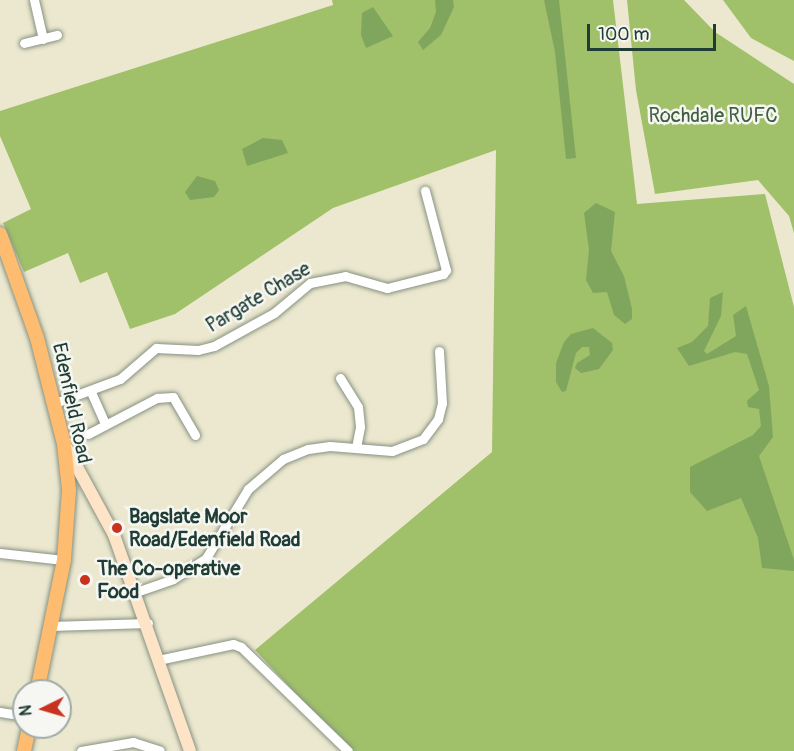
<!DOCTYPE html>
<html>
<head>
<meta charset="utf-8">
<style>
	body { margin:0 }
	#map { position:relative; width:794px; height:751px; overflow:hidden; background:#ece8cf; font-family:Pangolin,sans-serif }
	div>[style] { position:absolute }
	[style*='--x'] { left:calc(var(--x)*1px); top:calc(var(--y)*1px); width:calc(var(--w)*1px); rotate:calc(var(--a)*1deg) }
	.green>* { inset:0; background:#a0c069 }
	.forest>* { inset:0; background:#80a65d }
	.roads { filter:drop-shadow(0 0 2px #869282) drop-shadow(0 0 2px #869282) }
	.street>* { height:9px; margin:-4.5px; padding:0 4.5px; transform-origin:4.5px; border-radius:4.5px; background:#fff }
	.secondary>* { height:12px; margin:-6px; padding:0 6px; transform-origin:6px; border-radius:6px; background:#fee4c6 }
	.primary>* { height:14px; margin:-7px; padding:0 7px; transform-origin:7px; border-radius:7px; background:#fdbc70 }
	.dots>* { width:16px; height:16px; translate:-50% -50%; box-sizing:border-box; border:3px solid #f6f6f2; border-radius:50% }
	span { translate:-50% -50%; white-space:nowrap; text-align:center; line-height:1.15; -webkit-text-stroke:5px #f6f6f2; paint-order:stroke }
	.park-label { font-size:20px; color:#3f5e41 }
	.street-label { font-size:20px; color:#1f3d34 }
	.poi-label { font-size:20px; color:#1f3d34; font-weight:700 }
	.left { translate:0 -50%; text-align:left }
	.north { position:absolute; left:12px; top:679px; width:60px; height:60px; box-sizing:border-box; background:#f6f6f2; border:2px solid #a0aca6; border-radius:50%; rotate:265deg; font-size:16px; font-weight:700; line-height:24px; text-align:center; color:#1f3d34 }
	.north::after { content:''; display:block; margin:auto; width:21px; height:27px; background:#c8321e; clip-path:polygon(50% 0,100% 100%,50% 72%,0 100%) }
	.scale { position:absolute; left:587px; top:24px; width:129px; height:27px; box-sizing:border-box; border:3px solid #1f3d34; border-top:0; padding-left:8px; font-size:18px; line-height:21px; white-space:nowrap; color:#1f3d34; -webkit-text-stroke:4px #f6f6f2; paint-order:stroke }
</style>
</head>
<body>
<div id="map">
	<div class="green">
		<div style="clip-path:polygon(332px 0,613px 0,637px 204px,765px 194px,794px 307px,794px 751px,350px 751px,255px 650px,492px 452px,496px 150px,333px 208px,175px 314px,130px 329px,107px 272px,80px 283px,68px 253px,24px 272px,3px 223px,31px 209px,0 136px,0 111px,333px 5px)"></div>
		<div style="clip-path:polygon(627px 0,684px 0,715px 32px,794px 84px,794px 233px,789px 216px,758px 180px,655px 194px,636px 90px)"></div>
		<div style="clip-path:polygon(723px 0,794px 0,794px 61px,751px 38px)"></div>
	</div>
	<div class="forest">
		<div style="clip-path:polygon(435px 0,453px 0,454px 7px,441px 35px,423px 50px,418px 42px,430px 28px,436px 12px)"></div>
		<div style="clip-path:polygon(544px 0,559px 0,576px 158px,566px 159px,555px 52px)"></div>
		<div style="clip-path:polygon(373px 7px,393px 36px,366px 48px,361px 35px,362px 13px)"></div>
		<div style="clip-path:polygon(263px 138px,282px 140px,288px 153px,247px 166px,242px 149px)"></div>
		<div style="clip-path:polygon(197px 176px,215px 181px,219px 190px,214px 197px,190px 200px,185px 192px)"></div>
		<div style="clip-path:polygon(596px 203px,615px 212px,611px 251px,624px 276px,632px 309px,632px 319px,625px 324px,614px 315px,607px 292px,593px 293px,586px 280px,589px 250px,584px 213px)"></div>
		<div style="clip-path:polygon(723px 292px,721px 316px,704px 351px,707px 354px,736px 336px,733px 315px,746px 306px,769px 386px,773px 437px,759px 456px,794px 560px,794px 571px,762px 568px,758px 538px,741px 498px,707px 511px,690px 492px,690px 467px,753px 435px,761px 426px,759px 409px,748px 407px,747px 401px,759px 390px,747px 354px,735px 352px,689px 366px,677px 348px,692px 342px,708px 326px,710px 298px)"></div>
		<div style="clip-path:polygon(593px 328px,612px 343px,613px 350px,599px 369px,581px 373px,575px 368px,577px 363px,590px 355px,589px 347px,582px 347px,576px 353px,566px 391px,562px 392px,556px 382px,556px 363px,564px 342px,571px 334px)"></div>
	</div>
	<div class="roads">
		<div class="street">
			<div style="--x:34;--y:0;--w:40;--a:77"></div>
			<div style="--x:24;--y:43;--w:34;--a:-14"></div>
			<div style="--x:340;--y:378;--w:34;--a:58"></div>
			<div style="--x:358;--y:407;--w:20;--a:84"></div>
			<div style="--x:360;--y:427;--w:21;--a:101"></div>
			<div style="--x:91;--y:392;--w:34;--a:66"></div>
			<div style="--x:55;--y:403;--w:69;--a:-20.3"></div>
			<div style="--x:120;--y:379;--w:48;--a:-40.7"></div>
			<div style="--x:156;--y:348;--w:42;--a:2.7"></div>
			<div style="--x:198;--y:350;--w:16;--a:-14"></div>
			<div style="--x:214;--y:346;--w:68;--a:-28.8"></div>
			<div style="--x:274;--y:313;--w:47;--a:-39.8"></div>
			<div style="--x:310;--y:283;--w:36;--a:-11"></div>
			<div style="--x:345;--y:276;--w:44;--a:15.9"></div>
			<div style="--x:387;--y:288;--w:58;--a:-14"></div>
			<div style="--x:443;--y:274;--w:5;--a:-53"></div>
			<div style="--x:446;--y:270;--w:82;--a:-104.9"></div>
			<div style="--x:88;--y:434;--w:78;--a:-27.6"></div>
			<div style="--x:157;--y:398;--w:16;--a:-4"></div>
			<div style="--x:173;--y:397;--w:44;--a:59.9"></div>
			<div style="--x:0;--y:553;--w:64;--a:6.2"></div>
			<div style="--x:136;--y:592;--w:39;--a:-19"></div>
			<div style="--x:173;--y:579;--w:39;--a:-32"></div>
			<div style="--x:206;--y:558;--w:81;--a:-58.7"></div>
			<div style="--x:248;--y:489;--w:46;--a:-40.6"></div>
			<div style="--x:283;--y:459;--w:27;--a:-22"></div>
			<div style="--x:308;--y:449;--w:22;--a:-8"></div>
			<div style="--x:330;--y:446;--w:62;--a:4.6"></div>
			<div style="--x:392;--y:451;--w:33;--a:-21"></div>
			<div style="--x:423;--y:439;--w:25;--a:-53"></div>
			<div style="--x:438;--y:419;--w:16;--a:-76"></div>
			<div style="--x:442;--y:403;--w:52;--a:-93.3"></div>
			<div style="--x:50;--y:626;--w:98;--a:-1.8"></div>
			<div style="--x:158;--y:660;--w:77;--a:-12"></div>
			<div style="--x:233;--y:644;--w:9;--a:21"></div>
			<div style="--x:241;--y:647;--w:149;--a:44.2"></div>
			<div style="--x:0;--y:712;--w:24;--a:9"></div>
			<div style="--x:81;--y:751;--w:53;--a:-9.8"></div>
			<div style="--x:133;--y:742;--w:28;--a:18"></div>
		</div>
		<div class="secondary">
			<div style="--x:65;--y:445;--w:102;--a:61.4"></div>
			<div style="--x:114;--y:535;--w:229;--a:70.6"></div>
		</div>
		<div class="primary">
			<div style="--x:0;--y:234;--w:110;--a:70.4"></div>
			<div style="--x:37;--y:338;--w:109;--a:75.7"></div>
			<div style="--x:64;--y:444;--w:46;--a:83.8"></div>
			<div style="--x:69;--y:490;--w:70;--a:94.1"></div>
			<div style="--x:64;--y:560;--w:134;--a:101.6"></div>
			<div style="--x:24;--y:751;--w:25;--a:-78"></div>
		</div>
	</div>
	<div class="dots">
		<div style="left:117px;top:528px;background:#c8321e"></div>
		<div style="left:85px;top:580px;background:#c8321e"></div>
	</div>
	<div class="park-label">
		<span style="left:713px;top:115px">Rochdale RUFC</span>
	</div>
	<div class="street-label">
		<span style="left:258px;top:297px;rotate:-31deg">Pargate Chase</span>
		<span style="left:72px;top:403px;rotate:78deg">Edenfield Road</span>
	</div>
	<div class="poi-label">
		<span class="left" style="left:129px;top:528px">Bagslate Moor<br>Road/Edenfield Road</span>
		<span class="left" style="left:97px;top:580px">The Co-operative<br>Food</span>
	</div>
	<div class="north">N</div>
	<div class="scale">100 m</div>
</div>
</body>
</html>
